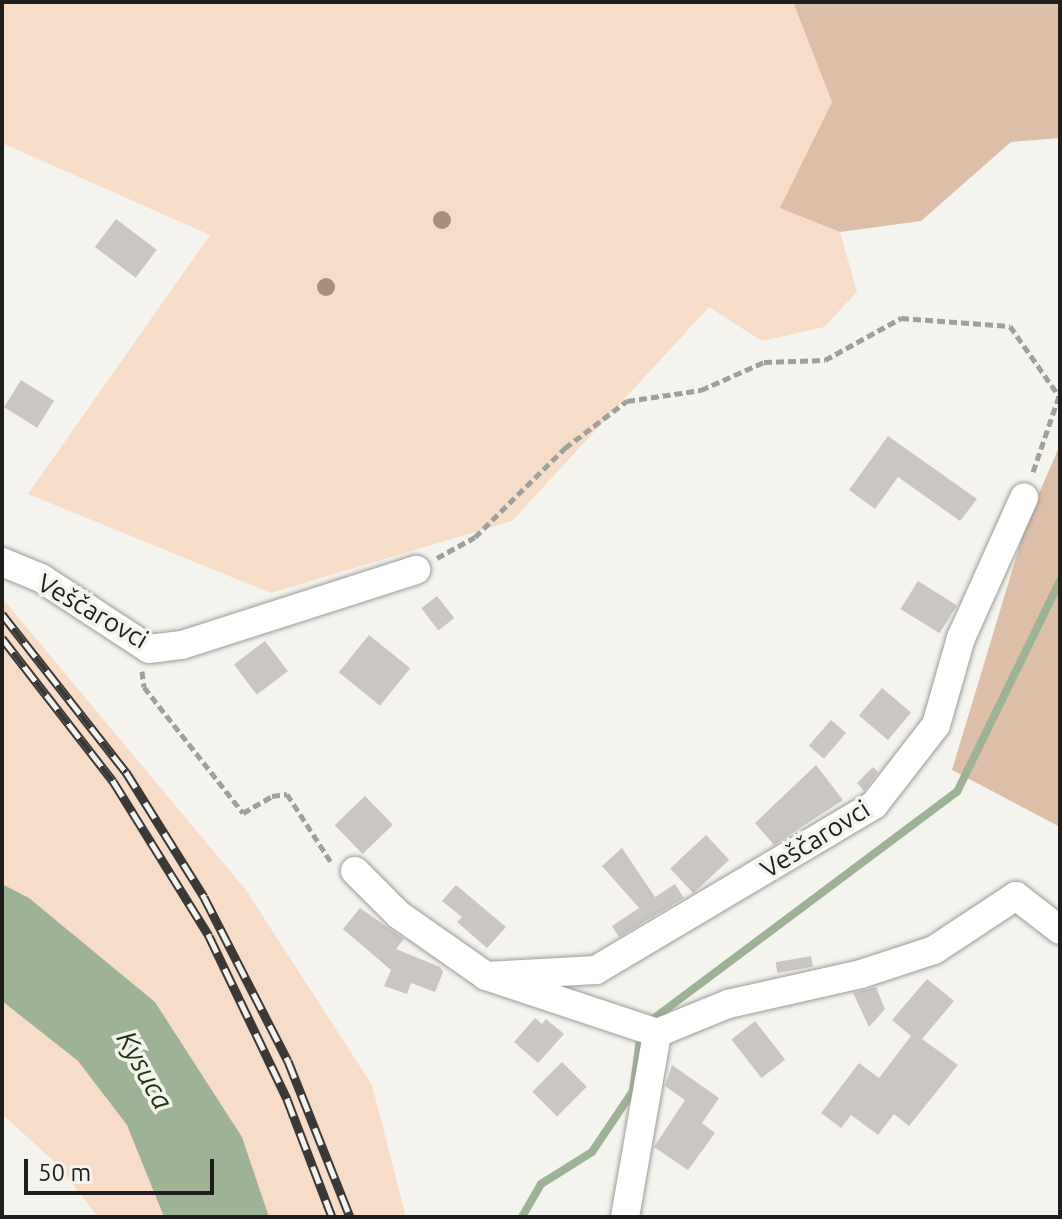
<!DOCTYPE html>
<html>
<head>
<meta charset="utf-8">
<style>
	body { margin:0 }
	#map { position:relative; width:1062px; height:1219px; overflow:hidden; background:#f4f3ee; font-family:Ubuntu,sans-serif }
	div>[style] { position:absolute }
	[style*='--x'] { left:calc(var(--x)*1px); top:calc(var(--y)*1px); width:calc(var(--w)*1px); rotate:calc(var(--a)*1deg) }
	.green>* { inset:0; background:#f7dcc8 }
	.forest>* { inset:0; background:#ddbfa9 }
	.water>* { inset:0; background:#9eb296 }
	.stream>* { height:8px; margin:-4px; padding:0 4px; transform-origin:4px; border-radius:4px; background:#9eb296 }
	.building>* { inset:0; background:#cac7c3; transform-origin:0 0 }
	.path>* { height:5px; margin-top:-2.5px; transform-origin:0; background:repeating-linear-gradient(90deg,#a09f9c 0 8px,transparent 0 12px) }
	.roads { filter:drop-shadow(0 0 2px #9d9c97) drop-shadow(0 0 2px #9d9c97) }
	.street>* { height:28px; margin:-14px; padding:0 14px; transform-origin:14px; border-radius:14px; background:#fff }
	.rail>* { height:9px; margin-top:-4.5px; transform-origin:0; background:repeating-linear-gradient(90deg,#f4f3ee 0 18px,#3a3938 0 36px); box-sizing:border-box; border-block:2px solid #3a3938 }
	.trees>* { width:18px; height:18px; margin:-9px; border-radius:50%; background:#a8917b }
	span { translate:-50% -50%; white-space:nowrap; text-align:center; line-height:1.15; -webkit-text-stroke:7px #f4f3ee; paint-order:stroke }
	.street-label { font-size:26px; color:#1f1e1d }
	.water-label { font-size:28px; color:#1c390e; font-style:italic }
	.frame { position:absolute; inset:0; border:4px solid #1f1e1d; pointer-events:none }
	.scale { position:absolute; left:24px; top:1159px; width:190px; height:36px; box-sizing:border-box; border:4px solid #1f1e1d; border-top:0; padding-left:10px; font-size:24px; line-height:28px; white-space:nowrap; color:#1f1e1d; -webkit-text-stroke:6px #f4f3ee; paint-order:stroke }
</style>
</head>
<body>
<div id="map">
	<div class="green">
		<div style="clip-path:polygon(2px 2px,793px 2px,832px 102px,781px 208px,840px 232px,857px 292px,824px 327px,762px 341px,709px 307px,512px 521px,271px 593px,28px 494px,210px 235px,2px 143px)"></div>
		<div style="clip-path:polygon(2px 598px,246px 890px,372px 1085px,406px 1217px,269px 1217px,242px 1137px,155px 1002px,29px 898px,2px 884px)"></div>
		<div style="clip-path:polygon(2px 1001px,78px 1061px,128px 1125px,164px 1217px,98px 1217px,58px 1165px,2px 1114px)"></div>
	</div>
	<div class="forest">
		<div style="clip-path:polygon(793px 2px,1060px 2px,1060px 138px,1011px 142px,921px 221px,840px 232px,780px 208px,832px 102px)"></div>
		<div style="clip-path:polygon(1060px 445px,1060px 827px,952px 770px,1027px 521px)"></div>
	</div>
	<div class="water">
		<div style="clip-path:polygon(2px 884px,29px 898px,155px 1002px,242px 1137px,269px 1217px,164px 1217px,127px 1125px,78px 1061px,2px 1001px)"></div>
	</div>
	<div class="stream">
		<div style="--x:649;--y:1022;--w:384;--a:-36.8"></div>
		<div style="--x:957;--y:792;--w:235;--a:-64"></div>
		<div style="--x:522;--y:1217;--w:38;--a:-60"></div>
		<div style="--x:541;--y:1184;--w:60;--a:-32.1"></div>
		<div style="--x:592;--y:1152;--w:73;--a:-56.1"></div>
		<div style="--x:633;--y:1091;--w:60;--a:-82.3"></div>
	</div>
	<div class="building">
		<div style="left:116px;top:219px;width:51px;height:35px;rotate:37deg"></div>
		<div style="left:21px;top:380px;width:39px;height:32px;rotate:32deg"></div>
		<div style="clip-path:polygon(888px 436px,977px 499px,960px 521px,898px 477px,875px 509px,849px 490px)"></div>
		<div style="left:918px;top:581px;width:46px;height:33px;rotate:32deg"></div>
		<div style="left:437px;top:596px;width:28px;height:20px;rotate:52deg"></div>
		<div style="left:369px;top:635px;width:53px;height:48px;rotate:39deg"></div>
		<div style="left:265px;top:641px;width:38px;height:39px;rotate:53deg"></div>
		<div style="left:882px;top:688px;width:38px;height:36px;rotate:40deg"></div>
		<div style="left:831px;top:720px;width:20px;height:34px;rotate:41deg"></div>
		<div style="clip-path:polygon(816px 765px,843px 800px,774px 845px,755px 823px)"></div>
		<div style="clip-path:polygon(873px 767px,878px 772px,864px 791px,857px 783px)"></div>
		<div style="left:365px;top:796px;width:40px;height:42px;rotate:46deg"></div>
		<div style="left:706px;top:835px;width:34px;height:49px;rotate:47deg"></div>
		<div style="clip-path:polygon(622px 848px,655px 897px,675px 884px,684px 898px,619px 937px,612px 926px,639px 908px,602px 866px)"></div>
		<div style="clip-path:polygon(456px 885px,506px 927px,487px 948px,457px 922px,462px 917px,442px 901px)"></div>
		<div style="clip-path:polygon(360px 908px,404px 939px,396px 949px,440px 967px,443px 972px,435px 992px,411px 983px,407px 994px,384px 986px,391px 970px,343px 929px)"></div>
		<div style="left:811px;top:956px;width:11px;height:36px;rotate:80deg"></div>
		<div style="clip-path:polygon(927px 979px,954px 1001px,922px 1039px,958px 1065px,909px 1126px,894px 1114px,878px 1135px,851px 1115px,841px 1128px,821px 1113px,859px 1063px,879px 1078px,911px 1036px,892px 1020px)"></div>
		<div style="clip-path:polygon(876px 987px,885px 1009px,869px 1027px,853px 993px)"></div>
		<div style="clip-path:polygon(535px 1018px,542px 1024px,546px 1019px,564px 1034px,538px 1063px,514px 1042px)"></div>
		<div style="left:755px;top:1021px;width:49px;height:30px;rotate:52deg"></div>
		<div style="left:562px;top:1062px;width:35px;height:42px;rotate:45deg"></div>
		<div style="clip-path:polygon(672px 1065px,719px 1098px,702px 1123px,715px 1133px,688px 1170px,654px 1147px,685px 1100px,665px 1086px)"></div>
	</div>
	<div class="path">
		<div style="--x:437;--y:558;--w:43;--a:-28.9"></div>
		<div style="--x:475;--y:537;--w:127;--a:-44.7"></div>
		<div style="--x:565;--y:448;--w:78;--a:-37.2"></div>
		<div style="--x:627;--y:401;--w:75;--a:-8.5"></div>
		<div style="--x:701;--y:390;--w:69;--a:-24"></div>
		<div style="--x:764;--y:362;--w:61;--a:-1.9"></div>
		<div style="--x:825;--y:360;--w:87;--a:-28.9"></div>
		<div style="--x:901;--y:318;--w:109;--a:4.2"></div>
		<div style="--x:1010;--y:326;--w:85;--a:55"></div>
		<div style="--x:1059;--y:396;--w:83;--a:108.9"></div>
		<div style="--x:142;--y:671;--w:16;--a:83"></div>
		<div style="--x:144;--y:687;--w:160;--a:51.8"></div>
		<div style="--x:243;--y:813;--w:34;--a:-30"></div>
		<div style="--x:272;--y:796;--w:15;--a:-8"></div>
		<div style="--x:287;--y:794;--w:81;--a:57.1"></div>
	</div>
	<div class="roads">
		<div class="street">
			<div style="--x:2;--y:562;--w:42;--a:22.3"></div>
			<div style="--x:41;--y:578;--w:129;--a:33.3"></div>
			<div style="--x:149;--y:649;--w:33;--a:-7"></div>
			<div style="--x:182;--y:645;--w:246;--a:-17.8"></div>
			<div style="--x:355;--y:871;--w:62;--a:45"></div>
			<div style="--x:399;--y:915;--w:106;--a:35"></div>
			<div style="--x:486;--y:976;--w:180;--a:18.4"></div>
			<div style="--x:486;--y:976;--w:110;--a:-3.1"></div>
			<div style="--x:596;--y:970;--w:323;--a:-30.7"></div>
			<div style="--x:874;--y:805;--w:101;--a:-52.2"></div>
			<div style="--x:936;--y:725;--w:91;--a:-74"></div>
			<div style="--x:961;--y:638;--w:154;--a:-65.8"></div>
			<div style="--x:625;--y:1217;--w:187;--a:-80.1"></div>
			<div style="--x:657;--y:1033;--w:77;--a:-22.2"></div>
			<div style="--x:728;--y:1004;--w:136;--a:-12.7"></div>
			<div style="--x:861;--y:974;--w:77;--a:-18.2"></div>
			<div style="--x:934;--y:950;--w:98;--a:-33.4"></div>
			<div style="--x:1016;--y:896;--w:56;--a:37.7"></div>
		</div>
	</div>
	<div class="rail">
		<div style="--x:2;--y:614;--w:201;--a:51.9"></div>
		<div style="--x:126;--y:772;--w:147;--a:58"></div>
		<div style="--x:204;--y:897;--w:184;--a:62.9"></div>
		<div style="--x:288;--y:1061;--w:168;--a:68.3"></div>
		<div style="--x:2;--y:638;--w:181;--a:52.2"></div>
		<div style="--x:113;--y:781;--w:182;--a:58.2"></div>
		<div style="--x:209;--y:936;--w:181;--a:64.4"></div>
		<div style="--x:287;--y:1099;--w:126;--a:69.1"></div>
	</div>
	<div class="trees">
		<div style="left:442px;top:220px"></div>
		<div style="left:326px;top:287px"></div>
	</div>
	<div class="street-label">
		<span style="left:93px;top:611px;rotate:30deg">Veščarovci</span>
		<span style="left:815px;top:839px;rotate:-32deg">Veščarovci</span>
	</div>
	<div class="water-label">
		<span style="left:145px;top:1070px;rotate:61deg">Kysuca</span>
	</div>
	<div class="frame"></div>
	<div class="scale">50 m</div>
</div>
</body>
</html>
